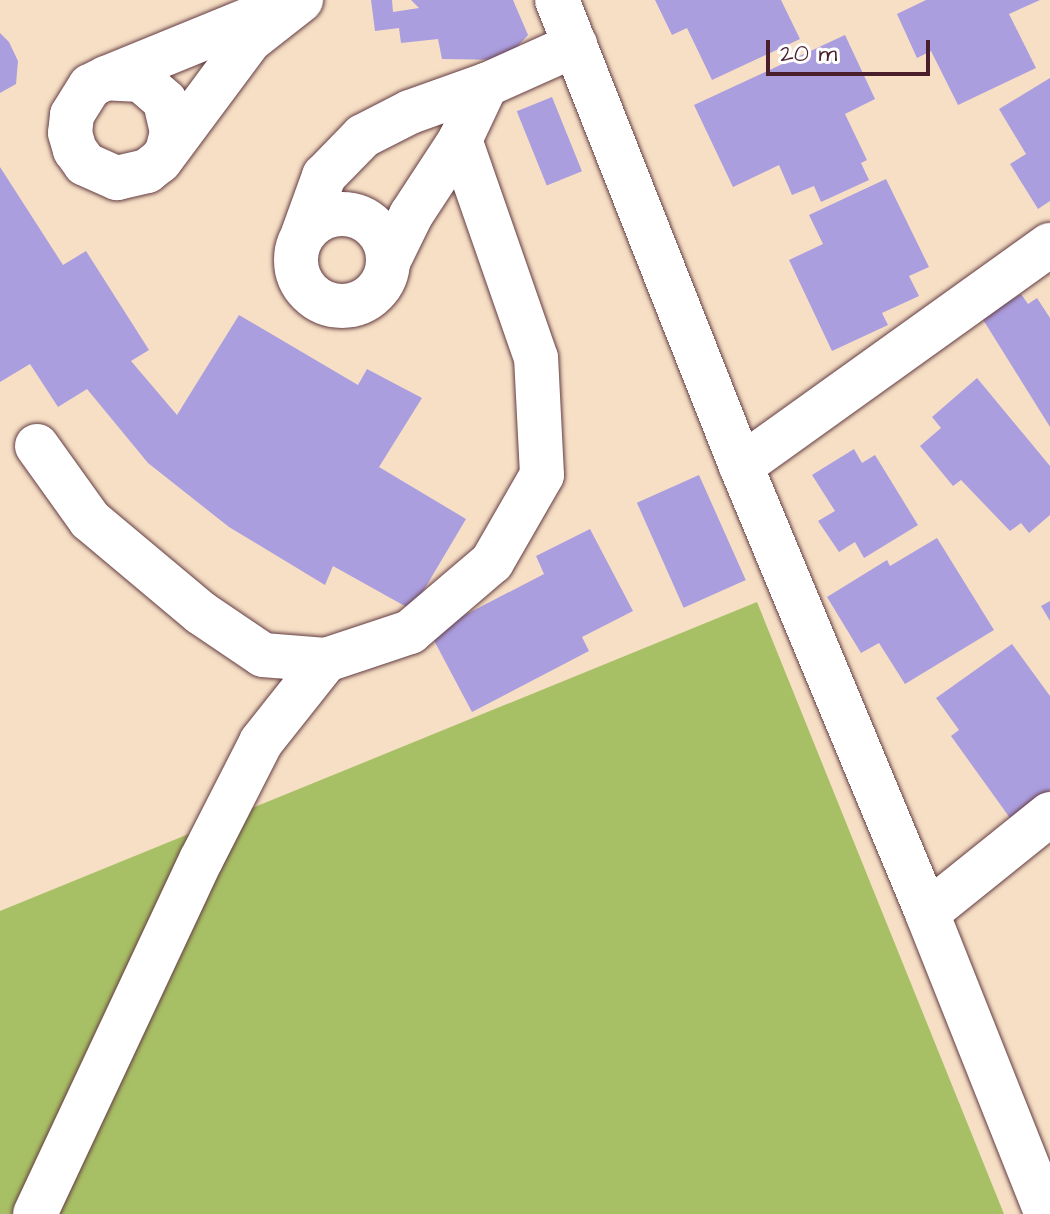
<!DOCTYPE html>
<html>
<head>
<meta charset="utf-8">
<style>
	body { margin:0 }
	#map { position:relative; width:1050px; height:1214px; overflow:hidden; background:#f6dfc5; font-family:"Architects Daughter",sans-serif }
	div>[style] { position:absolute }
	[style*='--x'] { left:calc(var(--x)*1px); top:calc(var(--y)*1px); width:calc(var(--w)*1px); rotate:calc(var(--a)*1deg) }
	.green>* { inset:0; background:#a8c065 }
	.building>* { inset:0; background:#ab9edf; transform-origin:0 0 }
	.roads { filter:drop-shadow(0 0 2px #643c42) drop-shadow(0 0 2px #643c42) }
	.minor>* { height:44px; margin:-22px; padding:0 22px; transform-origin:22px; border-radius:22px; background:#fff }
	.minor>.ring { margin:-22px; padding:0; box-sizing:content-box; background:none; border:44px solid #fff; border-radius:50% }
	span { translate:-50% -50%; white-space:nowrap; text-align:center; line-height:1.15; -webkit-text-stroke:6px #fff; paint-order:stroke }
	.scale { position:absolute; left:766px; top:40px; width:164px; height:36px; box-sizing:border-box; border:4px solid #4a1f2b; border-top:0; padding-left:10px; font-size:24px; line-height:28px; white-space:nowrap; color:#4a1f2b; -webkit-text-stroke:6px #fff; paint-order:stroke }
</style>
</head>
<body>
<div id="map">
	<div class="green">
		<div style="clip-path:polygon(757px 602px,1004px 1214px,0 1214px,0 911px)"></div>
	</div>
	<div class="building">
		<div style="clip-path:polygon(371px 0,392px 0,393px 12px,419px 8px,411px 0,513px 0,528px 35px,505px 60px,442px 59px,438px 39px,401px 43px,399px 28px,375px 31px)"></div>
		<div style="clip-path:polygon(655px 0,781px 0,800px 39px,712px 80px,687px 28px,672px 35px)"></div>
		<div style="clip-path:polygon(926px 0,1040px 0,1009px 14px,1036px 68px,958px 105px,931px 51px,917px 58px,897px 14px)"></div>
		<div style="clip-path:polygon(0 33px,9px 42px,18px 61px,16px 84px,0 93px)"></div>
		<div style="clip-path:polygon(845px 35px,875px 99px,845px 114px,867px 160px,861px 163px,869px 180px,821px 202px,814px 186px,792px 195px,779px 165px,733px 187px,694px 105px)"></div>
		<div style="clip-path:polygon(1050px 78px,1050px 201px,1038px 209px,1010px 164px,1026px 154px,999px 109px)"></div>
		<div style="left:552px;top:97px;width:80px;height:38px;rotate:68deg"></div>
		<div style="clip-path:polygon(0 167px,63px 265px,86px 251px,149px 350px,131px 361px,177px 415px,239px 315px,358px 385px,367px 369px,422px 398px,379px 467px,466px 519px,412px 610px,333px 566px,325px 585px,229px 527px,148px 463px,87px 389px,58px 407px,30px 364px,0 382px)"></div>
		<div style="clip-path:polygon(886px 179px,929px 267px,909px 276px,919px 296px,882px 313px,888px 325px,832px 351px,789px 260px,823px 244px,809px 215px)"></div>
		<div style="clip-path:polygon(1021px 294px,1028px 304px,1037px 298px,1050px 318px,1050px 427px,982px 318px)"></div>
		<div style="clip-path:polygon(977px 378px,1050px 466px,1050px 515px,1029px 533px,1021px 523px,1010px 531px,961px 480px,953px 486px,920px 446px,941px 428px,932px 417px)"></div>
		<div style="clip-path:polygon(854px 449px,862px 463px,875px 455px,918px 525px,864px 558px,855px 542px,839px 552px,818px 521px,835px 511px,812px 475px)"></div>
		<div style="left:699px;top:475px;width:115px;height:68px;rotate:66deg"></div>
		<div style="clip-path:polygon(590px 529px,633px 611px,582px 637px,589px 651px,472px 712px,430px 633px,544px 574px,536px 556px)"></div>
		<div style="clip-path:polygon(937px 538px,994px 630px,905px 684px,879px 643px,861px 653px,827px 597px,887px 560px,890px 566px)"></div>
		<div style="clip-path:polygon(1050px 601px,1050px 621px,1041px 606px)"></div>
		<div style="clip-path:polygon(1012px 644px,1050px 696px,1050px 790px,1010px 818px,951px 736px,959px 730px,936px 698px)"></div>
	</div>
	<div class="roads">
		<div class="minor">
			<div style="--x:557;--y:0;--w:501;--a:68.45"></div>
			<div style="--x:741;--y:466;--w:484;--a:67.4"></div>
			<div style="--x:927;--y:913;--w:324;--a:68.3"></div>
			<div style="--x:106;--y:78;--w:177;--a:-22.2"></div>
			<div style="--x:168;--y:148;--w:16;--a:-76"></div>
			<div style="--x:172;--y:132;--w:32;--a:-103"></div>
			<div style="--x:165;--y:101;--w:32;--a:-139"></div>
			<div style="--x:141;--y:80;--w:35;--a:-177"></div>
			<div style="--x:106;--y:78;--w:18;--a:153"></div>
			<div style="--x:90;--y:86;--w:34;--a:122"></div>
			<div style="--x:72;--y:115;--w:18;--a:96"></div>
			<div style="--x:70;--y:133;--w:18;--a:74"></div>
			<div style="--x:75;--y:150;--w:17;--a:54"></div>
			<div style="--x:85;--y:164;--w:35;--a:24"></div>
			<div style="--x:117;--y:178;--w:31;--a:-13"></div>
			<div style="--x:147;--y:171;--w:16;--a:-38"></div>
			<div style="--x:160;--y:161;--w:151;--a:-53.4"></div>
			<div style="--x:250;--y:40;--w:65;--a:-38.1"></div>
			<div class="ring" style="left:296px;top:214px;width:48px;height:48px"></div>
			<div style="--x:303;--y:234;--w:62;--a:-70.1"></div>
			<div style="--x:324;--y:176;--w:56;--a:-45.7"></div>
			<div style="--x:363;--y:136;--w:53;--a:-27.1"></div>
			<div style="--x:410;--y:112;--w:81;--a:-19.6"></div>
			<div style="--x:389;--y:260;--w:50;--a:-63.9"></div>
			<div style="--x:411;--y:215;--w:90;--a:-56.8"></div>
			<div style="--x:37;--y:446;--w:91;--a:54.4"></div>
			<div style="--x:90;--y:520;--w:145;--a:40"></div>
			<div style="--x:201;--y:613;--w:75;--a:34.1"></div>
			<div style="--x:263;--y:655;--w:63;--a:4.5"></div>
			<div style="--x:741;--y:466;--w:380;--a:-35.6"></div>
			<div style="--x:927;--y:913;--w:158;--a:-38.8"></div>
			<div style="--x:35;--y:1214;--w:391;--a:-64.9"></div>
			<div style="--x:201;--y:860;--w:132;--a:-63"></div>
			<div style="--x:261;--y:742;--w:105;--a:-51.6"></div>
			<div style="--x:326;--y:660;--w:89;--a:-18.4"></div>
			<div style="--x:410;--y:632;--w:108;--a:-40.5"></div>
			<div style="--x:492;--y:562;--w:100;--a:-60.1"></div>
			<div style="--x:542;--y:475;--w:117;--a:-92.9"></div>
			<div style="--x:536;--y:358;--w:231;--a:-109.2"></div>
			<div style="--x:460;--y:140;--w:61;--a:-64.7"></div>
			<div style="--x:486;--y:85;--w:98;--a:-24.2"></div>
		</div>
	</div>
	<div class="scale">20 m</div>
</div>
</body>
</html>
